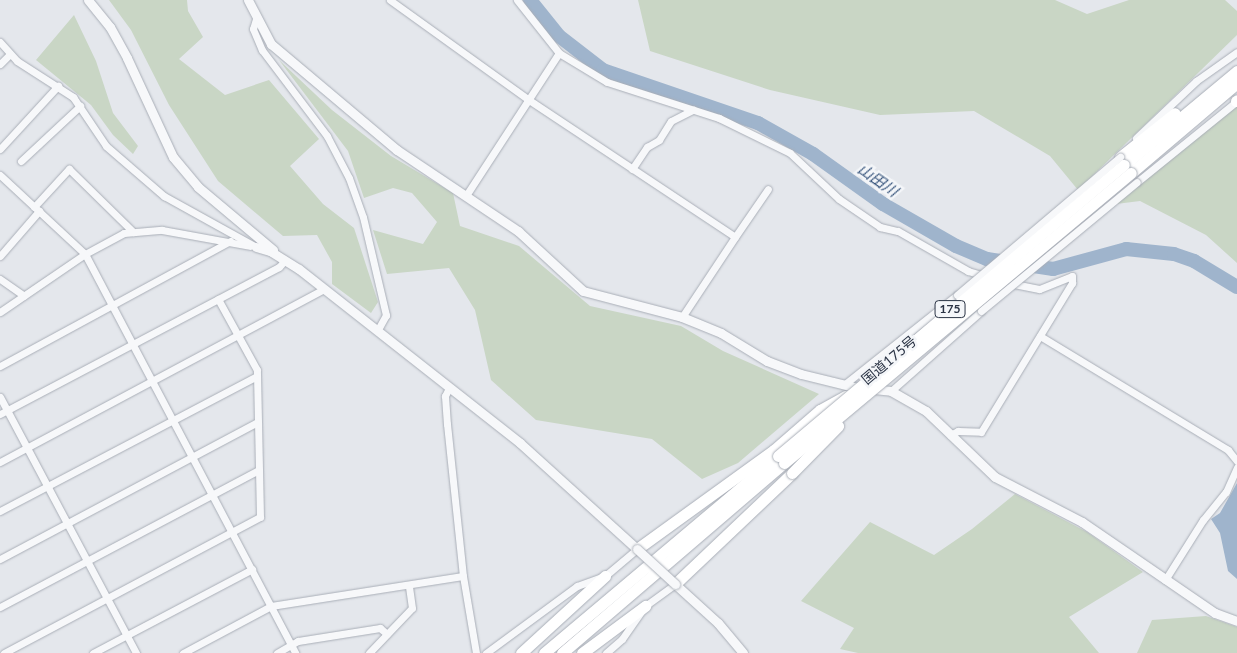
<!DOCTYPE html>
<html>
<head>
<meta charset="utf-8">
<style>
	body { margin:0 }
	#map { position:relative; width:1237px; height:653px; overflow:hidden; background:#e4e7ec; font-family:Lato,"Noto Sans JP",sans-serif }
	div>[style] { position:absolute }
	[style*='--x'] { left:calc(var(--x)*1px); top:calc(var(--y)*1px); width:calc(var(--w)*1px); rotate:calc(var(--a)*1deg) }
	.green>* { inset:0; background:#c9d6c5 }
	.water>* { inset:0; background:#9fb4cc }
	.river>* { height:14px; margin:-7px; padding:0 7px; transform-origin:7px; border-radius:7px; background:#9fb4cc }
	.roads { filter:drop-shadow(0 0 1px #a9aeb7) drop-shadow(0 0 1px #a9aeb7) }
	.minor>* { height:7px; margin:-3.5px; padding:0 3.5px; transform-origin:3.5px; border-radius:3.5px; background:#f7f8fa }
	.tertiary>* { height:9px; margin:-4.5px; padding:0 4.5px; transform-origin:4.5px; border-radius:4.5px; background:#f7f8fa }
	.trunk>* { height:11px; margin:-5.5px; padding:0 5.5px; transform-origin:5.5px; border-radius:5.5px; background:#fff }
	.bridges { filter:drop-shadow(0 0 1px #a9aeb7) drop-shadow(0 0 1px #a9aeb7) }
	.minor-bridge>* { height:7px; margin:-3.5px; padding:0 3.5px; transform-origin:3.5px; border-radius:3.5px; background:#f7f8fa }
	.tertiary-bridge>* { height:9px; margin:-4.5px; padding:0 4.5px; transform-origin:4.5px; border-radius:4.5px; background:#f7f8fa }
	.trunk-bridge>* { height:11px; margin:-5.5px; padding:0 5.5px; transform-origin:5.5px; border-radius:5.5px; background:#fff }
	span { translate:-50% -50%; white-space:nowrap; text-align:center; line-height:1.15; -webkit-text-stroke:5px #f4f6f9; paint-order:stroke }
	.shield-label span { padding:1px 4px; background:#f4f6f9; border:1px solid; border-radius:4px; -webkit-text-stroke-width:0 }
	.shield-label { font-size:12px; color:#2b3445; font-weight:700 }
	.street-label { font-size:14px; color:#2b3445 }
	.water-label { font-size:15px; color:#34527a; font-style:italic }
</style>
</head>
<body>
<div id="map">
	<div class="green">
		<div style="clip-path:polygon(109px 0,187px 0,188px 11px,203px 37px,179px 59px,225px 95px,269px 80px,319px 139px,290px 166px,323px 204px,354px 228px,378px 302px,371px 313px,332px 284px,332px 262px,317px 235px,283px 236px,218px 181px,169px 105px,131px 30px)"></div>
		<div style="clip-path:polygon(638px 0,1055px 0,1087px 14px,1129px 0,1225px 0,1237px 11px,1237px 35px,1078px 190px,1050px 156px,974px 111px,880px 115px,770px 90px,650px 51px)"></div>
		<div style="clip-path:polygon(74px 15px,96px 61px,113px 113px,138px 146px,133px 154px,113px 135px,91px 105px,36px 60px)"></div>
		<div style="clip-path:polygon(279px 60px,332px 110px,391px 156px,453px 193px,460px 226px,519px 246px,590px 306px,681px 326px,723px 351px,819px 394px,738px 463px,702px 479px,652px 439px,536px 420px,491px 380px,475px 310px,449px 268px,387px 274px,373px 230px,423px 244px,437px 222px,412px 193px,393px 188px,364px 198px,348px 151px)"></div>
		<div style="clip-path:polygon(1237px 102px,1237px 263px,1206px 235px,1140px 201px,1116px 204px)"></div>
		<div style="clip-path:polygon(1015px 494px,1087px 532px,1143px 572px,1069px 617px,1099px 653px,858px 653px,840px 649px,854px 628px,801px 601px,870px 522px,934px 555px,972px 529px)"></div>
		<div style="clip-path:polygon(1206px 616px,1237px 627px,1237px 653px,1137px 653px,1152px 620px)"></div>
	</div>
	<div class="water">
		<div style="clip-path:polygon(1237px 483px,1237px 579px,1228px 571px,1220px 533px,1211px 519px,1220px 513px)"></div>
	</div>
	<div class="river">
		<div style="--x:530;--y:0;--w:46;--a:51.1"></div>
		<div style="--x:559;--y:36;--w:56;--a:37.7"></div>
		<div style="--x:603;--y:70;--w:164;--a:18.9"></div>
		<div style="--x:758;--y:123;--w:63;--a:29.4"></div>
		<div style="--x:813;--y:154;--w:86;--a:35.5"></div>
		<div style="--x:883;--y:204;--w:84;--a:29.9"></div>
		<div style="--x:956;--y:246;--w:34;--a:23"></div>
		<div style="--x:987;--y:259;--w:67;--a:8.6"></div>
		<div style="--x:1053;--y:269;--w:76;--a:-15.3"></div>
		<div style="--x:1126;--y:249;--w:48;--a:5.9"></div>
		<div style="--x:1174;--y:254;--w:21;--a:19"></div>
		<div style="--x:1194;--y:261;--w:50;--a:31.2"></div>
	</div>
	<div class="roads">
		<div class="minor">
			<div style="--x:390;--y:0;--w:171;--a:35.7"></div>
			<div style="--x:529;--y:100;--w:247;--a:33.6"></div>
			<div style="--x:735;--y:237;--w:96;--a:123.5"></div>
			<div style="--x:517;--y:0;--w:68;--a:51.6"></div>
			<div style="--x:559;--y:53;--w:56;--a:31.1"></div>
			<div style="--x:607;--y:82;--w:118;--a:17.8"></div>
			<div style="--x:719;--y:118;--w:79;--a:26.2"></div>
			<div style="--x:790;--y:153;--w:67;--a:43.2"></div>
			<div style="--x:839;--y:199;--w:50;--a:34.3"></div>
			<div style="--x:880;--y:227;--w:18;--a:13"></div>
			<div style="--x:898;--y:231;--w:81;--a:29.7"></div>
			<div style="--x:968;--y:271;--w:17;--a:17"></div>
			<div style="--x:256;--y:19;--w:10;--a:107"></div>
			<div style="--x:253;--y:29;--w:23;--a:67"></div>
			<div style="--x:262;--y:50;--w:108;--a:52.9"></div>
			<div style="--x:327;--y:136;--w:47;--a:62.4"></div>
			<div style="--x:349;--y:178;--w:41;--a:70.3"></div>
			<div style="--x:363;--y:217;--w:101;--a:76.8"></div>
			<div style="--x:386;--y:315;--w:18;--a:119"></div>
			<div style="--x:0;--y:42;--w:25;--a:48"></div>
			<div style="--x:17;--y:61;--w:67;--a:32.7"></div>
			<div style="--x:73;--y:97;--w:59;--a:56"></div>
			<div style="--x:106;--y:146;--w:77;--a:40.8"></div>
			<div style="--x:164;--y:196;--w:105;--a:29"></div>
			<div style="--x:0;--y:64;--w:14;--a:-45"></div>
			<div style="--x:1136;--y:138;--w:83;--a:-43.5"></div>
			<div style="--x:1196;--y:81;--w:50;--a:-35.3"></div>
			<div style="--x:0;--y:149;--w:86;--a:-47.4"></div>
			<div style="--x:21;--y:161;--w:81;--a:-43"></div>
			<div style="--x:632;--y:169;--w:27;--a:-56"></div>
			<div style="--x:647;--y:147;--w:14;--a:-30"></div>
			<div style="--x:659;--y:140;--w:22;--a:-58"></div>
			<div style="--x:671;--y:121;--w:25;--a:-27"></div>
			<div style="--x:0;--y:175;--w:116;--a:42.9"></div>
			<div style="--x:85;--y:254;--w:451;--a:62.2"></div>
			<div style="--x:1137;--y:182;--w:129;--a:-39"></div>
			<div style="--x:467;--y:194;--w:168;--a:-56.9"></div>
			<div style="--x:34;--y:207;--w:52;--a:-47.4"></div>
			<div style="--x:69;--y:169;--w:90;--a:44.5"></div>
			<div style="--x:735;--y:237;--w:58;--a:-55.5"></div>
			<div style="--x:0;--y:256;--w:60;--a:-49.1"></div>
			<div style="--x:0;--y:279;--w:29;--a:35"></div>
			<div style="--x:0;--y:312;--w:103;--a:-34.3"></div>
			<div style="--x:85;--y:254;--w:44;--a:-28.3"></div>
			<div style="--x:124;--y:233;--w:38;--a:-5"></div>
			<div style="--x:162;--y:230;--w:89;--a:10.3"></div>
			<div style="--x:1040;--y:336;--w:220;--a:31.2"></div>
			<div style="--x:1228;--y:450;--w:14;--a:51"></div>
			<div style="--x:0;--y:366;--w:262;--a:-28.5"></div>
			<div style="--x:845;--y:384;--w:143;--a:-38.5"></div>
			<div style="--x:449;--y:388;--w:9;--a:117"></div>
			<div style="--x:445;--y:396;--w:28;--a:86"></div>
			<div style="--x:447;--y:424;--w:153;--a:84"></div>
			<div style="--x:463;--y:576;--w:78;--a:80.4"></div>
			<div style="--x:891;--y:391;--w:120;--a:-41.6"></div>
			<div style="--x:0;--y:397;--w:290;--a:62"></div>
			<div style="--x:0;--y:414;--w:315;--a:-27.8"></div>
			<div style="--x:279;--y:267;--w:9;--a:-49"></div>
			<div style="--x:950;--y:435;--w:9;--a:-27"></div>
			<div style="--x:958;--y:431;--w:23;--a:2"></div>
			<div style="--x:981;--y:432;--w:175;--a:-58.6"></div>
			<div style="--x:1072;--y:283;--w:7;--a:-90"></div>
			<div style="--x:1072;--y:276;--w:35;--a:158"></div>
			<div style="--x:1039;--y:289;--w:41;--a:-168.7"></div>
			<div style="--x:0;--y:462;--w:367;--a:-28.1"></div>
			<div style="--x:0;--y:511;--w:290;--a:-27.7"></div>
			<div style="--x:0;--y:559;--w:292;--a:-28"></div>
			<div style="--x:1165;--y:580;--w:71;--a:-57.7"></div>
			<div style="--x:1203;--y:520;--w:36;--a:-51"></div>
			<div style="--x:1226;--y:492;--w:27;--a:-66"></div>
			<div style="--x:0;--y:607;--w:293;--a:-27.9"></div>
			<div style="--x:4;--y:653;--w:290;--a:-28"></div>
			<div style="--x:260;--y:517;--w:147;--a:-91.2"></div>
			<div style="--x:257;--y:370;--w:81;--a:-118.8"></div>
			<div style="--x:93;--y:653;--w:180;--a:-27.8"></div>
			<div style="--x:183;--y:653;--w:100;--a:-28.1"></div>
			<div style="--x:271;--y:606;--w:194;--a:-8.9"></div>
			<div style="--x:277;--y:653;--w:24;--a:-30"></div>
			<div style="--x:298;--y:641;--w:83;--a:-9"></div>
			<div style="--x:380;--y:628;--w:9;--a:41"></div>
			<div style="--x:369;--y:653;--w:62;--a:-46.3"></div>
			<div style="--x:412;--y:608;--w:22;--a:-98"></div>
			<div style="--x:486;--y:653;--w:113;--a:-36.4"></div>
			<div style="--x:577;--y:586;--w:30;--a:-20"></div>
			<div style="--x:605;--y:576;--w:42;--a:-40.2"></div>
			<div style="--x:606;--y:653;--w:21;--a:-41"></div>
			<div style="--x:622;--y:639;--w:40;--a:-55.1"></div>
			<div style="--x:645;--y:606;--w:37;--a:-36"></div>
		</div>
		<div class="tertiary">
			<div style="--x:88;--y:0;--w:35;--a:51"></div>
			<div style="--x:110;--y:27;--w:35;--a:61"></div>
			<div style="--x:127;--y:58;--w:109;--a:65.1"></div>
			<div style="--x:173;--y:157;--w:39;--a:50"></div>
			<div style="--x:198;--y:187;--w:98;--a:40"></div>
			<div style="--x:248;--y:0;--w:50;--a:62.4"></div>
			<div style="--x:271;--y:44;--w:165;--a:40.1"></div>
			<div style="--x:397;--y:150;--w:146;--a:33.8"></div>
			<div style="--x:518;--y:231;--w:88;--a:42.7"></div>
			<div style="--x:583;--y:291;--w:102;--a:14.7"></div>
			<div style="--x:682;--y:317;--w:42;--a:22.3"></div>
			<div style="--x:721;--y:333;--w:54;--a:31.3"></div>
			<div style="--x:767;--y:361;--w:36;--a:21"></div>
			<div style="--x:801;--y:374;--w:55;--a:13.8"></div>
			<div style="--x:854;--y:387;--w:37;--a:6"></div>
			<div style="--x:891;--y:391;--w:40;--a:29.7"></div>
			<div style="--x:926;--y:411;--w:95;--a:43.7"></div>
			<div style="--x:995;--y:477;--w:98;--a:27.3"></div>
			<div style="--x:1082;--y:522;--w:161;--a:34.4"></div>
			<div style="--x:1215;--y:613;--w:23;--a:20"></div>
			<div style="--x:256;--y:247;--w:15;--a:16"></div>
			<div style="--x:270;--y:251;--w:34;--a:32"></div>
			<div style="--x:299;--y:269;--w:281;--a:38.2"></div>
			<div style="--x:520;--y:443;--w:158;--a:42.2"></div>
			<div style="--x:675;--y:584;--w:58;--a:42.2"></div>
			<div style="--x:718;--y:623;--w:39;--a:50"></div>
		</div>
		<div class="trunk">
			<div style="--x:1236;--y:101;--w:1;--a:-45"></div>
			<div style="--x:1120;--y:157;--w:70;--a:-38.7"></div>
			<div style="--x:1124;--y:165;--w:147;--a:-39.8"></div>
			<div style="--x:1131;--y:173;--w:139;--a:-40.3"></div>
			<div style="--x:637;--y:549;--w:169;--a:-35.9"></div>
			<div style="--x:774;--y:450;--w:61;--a:-41"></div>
			<div style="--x:820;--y:410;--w:29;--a:-29"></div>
			<div style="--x:675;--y:584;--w:161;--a:-43.5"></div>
			<div style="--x:521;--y:653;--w:114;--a:-42.5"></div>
			<div style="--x:544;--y:653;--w:306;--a:-40.1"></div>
			<div style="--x:562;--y:653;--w:292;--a:-40.6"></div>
			<div style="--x:582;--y:653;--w:79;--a:-36.7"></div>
		</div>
	</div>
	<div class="bridges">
		<div class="minor-bridge">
			<div style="--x:957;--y:295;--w:214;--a:-40.3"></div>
			<div style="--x:981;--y:311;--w:202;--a:-39.6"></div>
		</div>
		<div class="tertiary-bridge">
			<div style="--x:637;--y:549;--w:52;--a:42.6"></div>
		</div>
		<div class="trunk-bridge">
			<div style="--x:778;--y:456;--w:452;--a:-40.1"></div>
			<div style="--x:784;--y:463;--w:452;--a:-39.9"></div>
			<div style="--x:792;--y:473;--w:66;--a:-45.6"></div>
		</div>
	</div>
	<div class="shield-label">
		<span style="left:950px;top:309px">175</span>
	</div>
	<div class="street-label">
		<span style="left:889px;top:360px;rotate:-40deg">国道175号</span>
	</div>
	<div class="water-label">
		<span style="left:878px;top:180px;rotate:35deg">山田川</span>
	</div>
</div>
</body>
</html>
